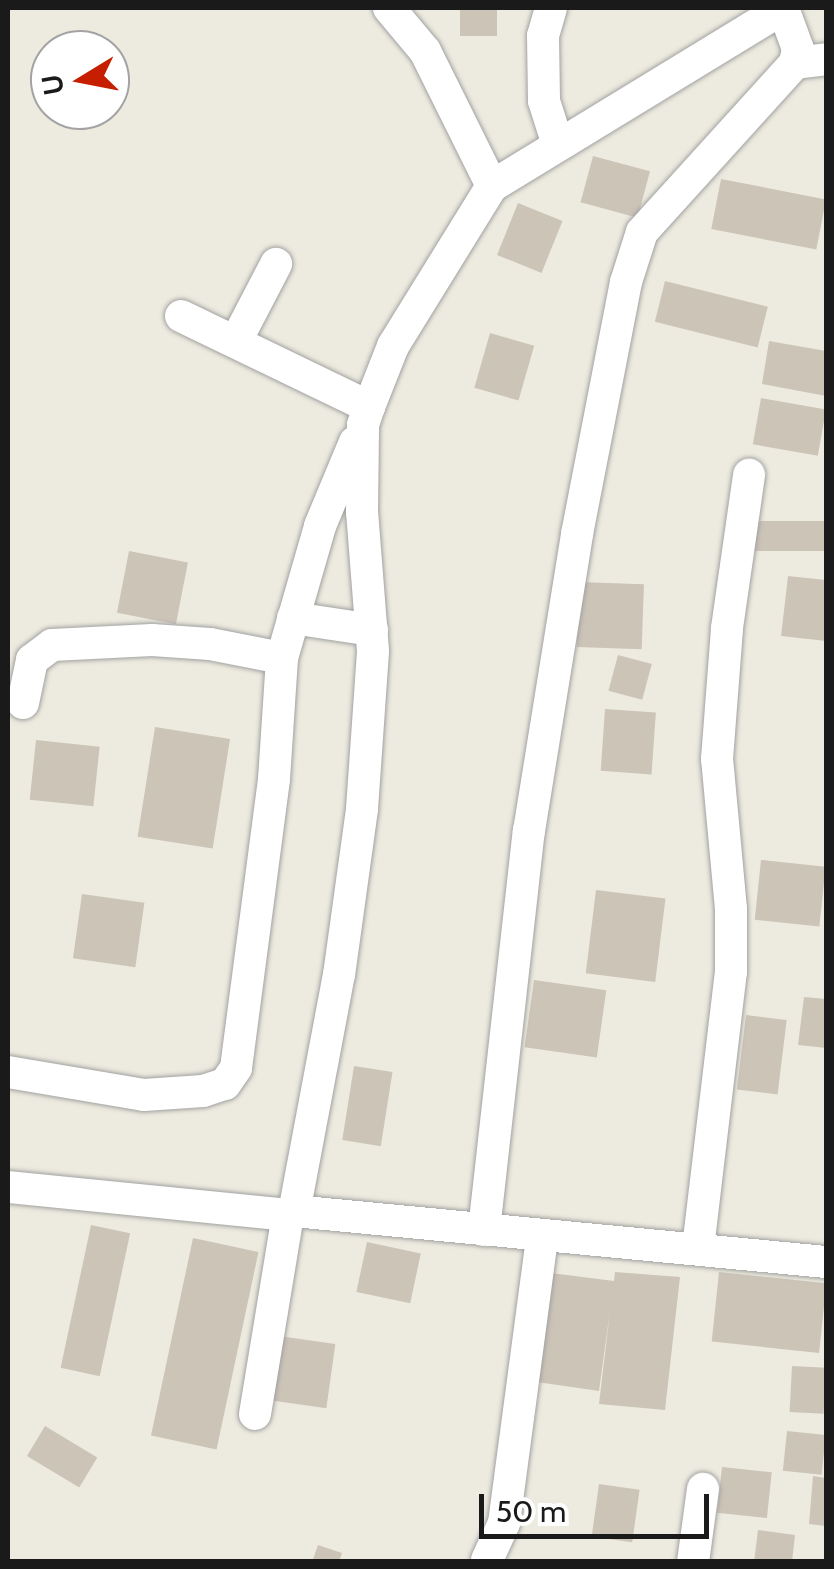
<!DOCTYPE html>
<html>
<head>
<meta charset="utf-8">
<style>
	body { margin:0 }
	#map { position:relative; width:834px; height:1569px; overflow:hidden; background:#edebdf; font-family:Cabin,sans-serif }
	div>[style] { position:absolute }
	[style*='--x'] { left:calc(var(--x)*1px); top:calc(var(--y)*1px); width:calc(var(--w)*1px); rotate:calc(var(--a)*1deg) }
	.building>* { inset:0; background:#cdc4b8; transform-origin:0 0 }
	.roads { filter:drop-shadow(0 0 2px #a1a1a1) drop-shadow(0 0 2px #a1a1a1) }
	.minor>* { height:32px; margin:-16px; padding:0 16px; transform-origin:16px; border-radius:16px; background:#fff }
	span { translate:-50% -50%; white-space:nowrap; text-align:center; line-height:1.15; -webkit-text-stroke:8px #fff; paint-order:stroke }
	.frame { position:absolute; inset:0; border:10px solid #1a1a1a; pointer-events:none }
	.north { position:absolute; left:30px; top:30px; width:100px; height:100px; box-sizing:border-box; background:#fff; border:2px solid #a3a3a3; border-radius:50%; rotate:260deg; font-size:28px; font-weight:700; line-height:40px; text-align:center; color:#1a1a1a }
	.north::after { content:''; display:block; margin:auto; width:35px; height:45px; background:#c51f00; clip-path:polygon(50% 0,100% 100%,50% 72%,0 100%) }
	.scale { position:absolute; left:479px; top:1494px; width:230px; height:45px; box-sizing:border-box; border:5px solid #1a1a1a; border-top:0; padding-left:12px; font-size:30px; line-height:35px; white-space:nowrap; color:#1a1a1a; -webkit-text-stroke:8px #fff; paint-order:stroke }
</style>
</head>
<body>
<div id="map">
	<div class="building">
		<div style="left:460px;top:8px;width:37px;height:28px"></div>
		<div style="left:593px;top:156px;width:59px;height:48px;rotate:15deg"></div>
		<div style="left:721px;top:179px;width:107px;height:51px;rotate:11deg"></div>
		<div style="left:518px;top:203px;width:48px;height:56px;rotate:22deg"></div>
		<div style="left:665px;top:281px;width:106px;height:42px;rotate:14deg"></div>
		<div style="left:490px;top:333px;width:46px;height:57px;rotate:16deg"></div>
		<div style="clip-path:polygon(769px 341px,826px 351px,826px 396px,762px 384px)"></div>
		<div style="left:761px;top:398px;width:66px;height:47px;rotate:10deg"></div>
		<div style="left:826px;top:521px;width:30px;height:80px;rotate:90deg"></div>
		<div style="left:129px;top:551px;width:60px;height:63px;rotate:11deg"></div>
		<div style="clip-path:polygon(788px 576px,826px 580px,826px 641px,781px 636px)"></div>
		<div style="left:579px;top:582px;width:65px;height:65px;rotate:2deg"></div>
		<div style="left:618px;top:655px;width:35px;height:37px;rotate:15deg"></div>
		<div style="left:605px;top:709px;width:51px;height:62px;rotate:4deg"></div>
		<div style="left:155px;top:727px;width:76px;height:111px;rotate:9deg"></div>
		<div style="left:36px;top:740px;width:64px;height:60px;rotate:6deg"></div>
		<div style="left:761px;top:860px;width:65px;height:60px;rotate:6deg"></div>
		<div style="left:596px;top:890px;width:70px;height:84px;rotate:7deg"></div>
		<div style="left:82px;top:894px;width:63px;height:65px;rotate:8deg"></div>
		<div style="left:534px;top:980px;width:73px;height:68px;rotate:8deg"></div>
		<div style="clip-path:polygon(804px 997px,826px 999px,826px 1048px,798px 1045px)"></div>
		<div style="left:746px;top:1015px;width:41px;height:75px;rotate:7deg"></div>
		<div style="left:354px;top:1066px;width:39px;height:75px;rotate:9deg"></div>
		<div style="left:91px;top:1225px;width:40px;height:146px;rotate:12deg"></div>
		<div style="left:193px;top:1238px;width:67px;height:202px;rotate:12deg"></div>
		<div style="left:367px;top:1242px;width:55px;height:51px;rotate:12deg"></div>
		<div style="clip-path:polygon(615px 1272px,680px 1277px,665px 1410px,599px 1404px,610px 1311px,599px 1391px,537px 1382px,551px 1273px,614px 1281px)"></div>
		<div style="left:719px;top:1272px;width:108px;height:70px;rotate:6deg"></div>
		<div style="left:272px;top:1335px;width:64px;height:65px;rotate:8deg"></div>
		<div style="left:792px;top:1366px;width:34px;height:46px;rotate:3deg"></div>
		<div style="left:45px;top:1426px;width:61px;height:35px;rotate:31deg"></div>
		<div style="left:787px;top:1431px;width:39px;height:40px;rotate:6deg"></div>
		<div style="left:722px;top:1467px;width:50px;height:46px;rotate:6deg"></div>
		<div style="clip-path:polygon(813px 1476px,826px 1478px,826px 1526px,809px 1524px)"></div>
		<div style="left:599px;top:1484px;width:41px;height:53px;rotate:8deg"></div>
		<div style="clip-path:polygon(758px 1530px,795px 1535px,792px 1562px,754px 1562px)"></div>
		<div style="clip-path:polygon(318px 1545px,342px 1553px,339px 1562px,312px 1562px)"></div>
	</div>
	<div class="roads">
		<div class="minor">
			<div style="--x:389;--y:8;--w:56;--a:50.1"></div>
			<div style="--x:425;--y:51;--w:151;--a:63.6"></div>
			<div style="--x:551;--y:8;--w:29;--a:106"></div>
			<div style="--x:543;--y:36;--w:65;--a:89.1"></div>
			<div style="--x:544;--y:101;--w:46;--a:72.3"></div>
			<div style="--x:795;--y:63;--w:31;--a:-7"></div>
			<div style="--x:181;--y:316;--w:209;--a:25.8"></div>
			<div style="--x:236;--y:341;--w:87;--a:-62.5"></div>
			<div style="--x:293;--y:618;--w:80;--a:8.6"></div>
			<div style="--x:23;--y:703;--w:44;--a:-78.2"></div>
			<div style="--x:32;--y:660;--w:25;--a:-37"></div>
			<div style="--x:52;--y:645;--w:100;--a:-2.9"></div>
			<div style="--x:152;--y:640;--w:58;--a:3.9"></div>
			<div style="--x:210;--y:644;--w:73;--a:11"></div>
			<div style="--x:8;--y:1072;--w:138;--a:9.6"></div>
			<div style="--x:144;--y:1095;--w:59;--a:-3.9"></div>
			<div style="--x:203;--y:1091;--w:23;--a:-18"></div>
			<div style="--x:225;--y:1084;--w:19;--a:-55"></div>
			<div style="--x:236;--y:1068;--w:291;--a:-82.5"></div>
			<div style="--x:274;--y:779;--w:121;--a:-86.2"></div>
			<div style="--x:282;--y:658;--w:137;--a:-73.9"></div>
			<div style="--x:320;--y:526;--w:91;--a:-67.4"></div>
			<div style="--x:8;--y:1187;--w:281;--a:5.7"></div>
			<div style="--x:294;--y:1211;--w:534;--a:5.48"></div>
			<div style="--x:484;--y:1230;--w:402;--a:-83.6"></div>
			<div style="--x:529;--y:831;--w:301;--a:-80.8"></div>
			<div style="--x:577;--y:534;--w:257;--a:-79"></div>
			<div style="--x:626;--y:282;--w:52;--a:-72.3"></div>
			<div style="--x:642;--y:232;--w:228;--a:-47.8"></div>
			<div style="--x:795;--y:63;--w:14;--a:-78"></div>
			<div style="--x:798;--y:49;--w:44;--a:-110.1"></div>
			<div style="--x:698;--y:1248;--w:278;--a:-83.2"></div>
			<div style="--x:731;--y:972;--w:63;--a:-90"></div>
			<div style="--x:731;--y:909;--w:151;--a:-95.3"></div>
			<div style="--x:717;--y:759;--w:131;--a:-85.6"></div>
			<div style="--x:727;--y:628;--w:155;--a:-81.8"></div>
			<div style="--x:255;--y:1414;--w:202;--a:-80.6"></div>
			<div style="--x:288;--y:1215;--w:11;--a:-49"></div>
			<div style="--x:295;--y:1207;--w:236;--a:-79.3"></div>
			<div style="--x:339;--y:975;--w:168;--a:-82.1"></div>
			<div style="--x:362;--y:809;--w:158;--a:-86"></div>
			<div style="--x:373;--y:651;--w:139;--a:-94.5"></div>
			<div style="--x:362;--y:512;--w:87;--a:-89.3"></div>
			<div style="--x:363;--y:425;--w:19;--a:-72"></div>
			<div style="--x:369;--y:407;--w:66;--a:-68.5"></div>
			<div style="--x:393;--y:346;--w:188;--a:-58.3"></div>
			<div style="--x:492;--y:186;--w:342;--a:-31.4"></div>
			<div style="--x:487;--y:1560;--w:41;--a:-65.3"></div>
			<div style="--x:504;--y:1523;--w:289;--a:-82.4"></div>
			<div style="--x:693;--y:1562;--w:74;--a:-82.2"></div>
		</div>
	</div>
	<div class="frame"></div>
	<div class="north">U</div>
	<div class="scale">50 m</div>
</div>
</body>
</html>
